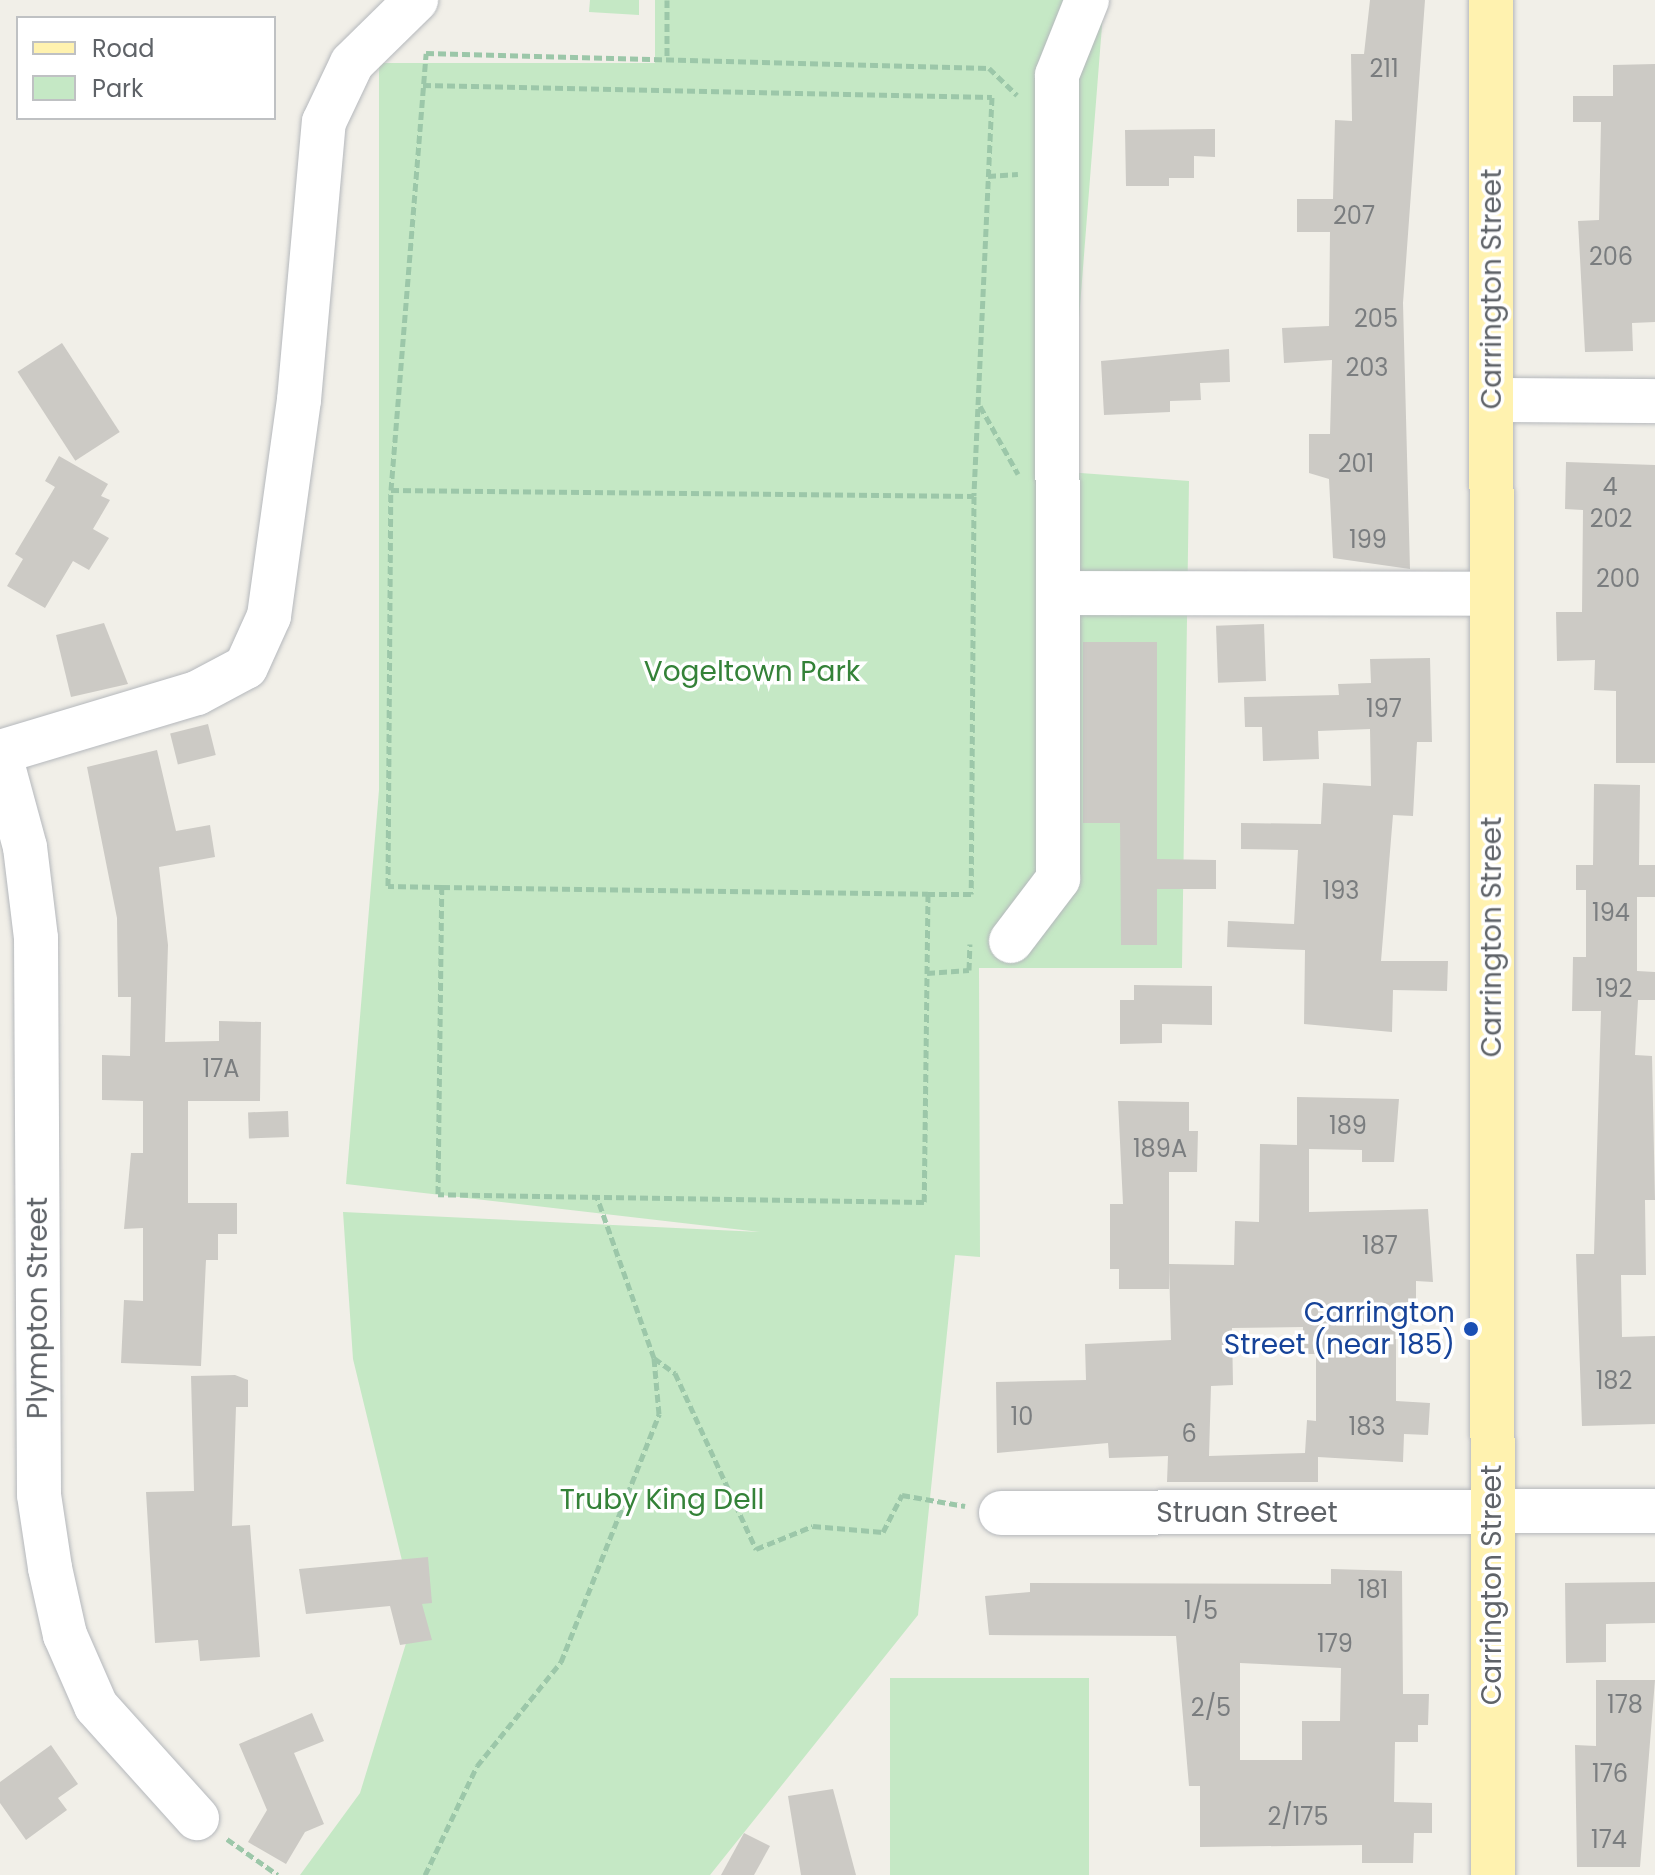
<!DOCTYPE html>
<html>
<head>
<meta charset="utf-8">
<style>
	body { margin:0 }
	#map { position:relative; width:1655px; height:1875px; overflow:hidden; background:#f1efe8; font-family:Poppins,sans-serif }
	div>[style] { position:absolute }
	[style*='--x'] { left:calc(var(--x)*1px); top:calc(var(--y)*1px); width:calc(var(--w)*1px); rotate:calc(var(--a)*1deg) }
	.green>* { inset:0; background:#c5e8c5; transform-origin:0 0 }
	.building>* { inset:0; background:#cccac5; transform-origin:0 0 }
	.path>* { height:5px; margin-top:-2.5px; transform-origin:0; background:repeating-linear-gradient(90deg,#9cc7a9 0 8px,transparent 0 12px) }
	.roads { filter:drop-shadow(0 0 2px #b5b8bc) drop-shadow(0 0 2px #b5b8bc) }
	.minor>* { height:44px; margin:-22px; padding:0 22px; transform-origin:22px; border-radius:22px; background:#fff }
	.major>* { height:44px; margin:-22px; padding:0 22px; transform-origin:22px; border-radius:22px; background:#fff2af }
	.dots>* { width:22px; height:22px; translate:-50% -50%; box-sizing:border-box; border:4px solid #fff; border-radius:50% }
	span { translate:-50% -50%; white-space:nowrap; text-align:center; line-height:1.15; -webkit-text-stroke:7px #fff; paint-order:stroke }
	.number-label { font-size:24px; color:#7a7d7f }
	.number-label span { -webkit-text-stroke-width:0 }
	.street-label { font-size:28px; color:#5f6368 }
	.park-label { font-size:28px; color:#348238 }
	.transit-label { font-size:28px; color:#164399 }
	.right { translate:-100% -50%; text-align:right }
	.legend { position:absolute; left:16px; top:16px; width:260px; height:104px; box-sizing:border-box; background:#fff; border:2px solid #bfc1c3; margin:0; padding:10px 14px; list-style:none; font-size:24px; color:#5f6368 }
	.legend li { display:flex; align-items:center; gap:16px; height:40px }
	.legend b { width:40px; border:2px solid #bfc1c3 }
</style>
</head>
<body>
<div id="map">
	<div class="green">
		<div style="clip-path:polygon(590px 0,639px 0,639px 15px,589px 12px)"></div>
		<div style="clip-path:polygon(655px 0,1104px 0,1067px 472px,1189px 481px,1182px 968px,979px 968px,980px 1257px,955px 1255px,918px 1615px,710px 1875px,300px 1875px,360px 1793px,415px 1614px,353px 1359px,343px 1212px,760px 1232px,346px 1184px,379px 790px,379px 63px,655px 63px)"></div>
		<div style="left:890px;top:1678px;width:199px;height:197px"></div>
	</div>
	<div class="building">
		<div style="clip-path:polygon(1370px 0,1425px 0,1403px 303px,1410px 569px,1333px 558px,1329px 479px,1309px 473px,1309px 434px,1330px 434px,1332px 360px,1284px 363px,1282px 328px,1329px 326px,1330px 232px,1297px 232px,1297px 199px,1333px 199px,1335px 120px,1352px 121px,1351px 54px,1364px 54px)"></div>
		<div style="clip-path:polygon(1655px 64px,1655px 322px,1632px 323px,1633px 351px,1585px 352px,1578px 221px,1599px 220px,1601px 122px,1573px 122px,1573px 96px,1613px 96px,1613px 65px)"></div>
		<div style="clip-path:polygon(1215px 129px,1215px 157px,1194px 156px,1194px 178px,1169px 178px,1169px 186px,1126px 186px,1125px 130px)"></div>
		<div style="left:62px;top:343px;width:106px;height:53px;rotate:57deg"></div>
		<div style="clip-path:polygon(1229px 349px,1230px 382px,1200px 383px,1201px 400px,1170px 401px,1170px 412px,1104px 415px,1101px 361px)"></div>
		<div style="clip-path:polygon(59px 456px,108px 484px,101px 496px,110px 500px,93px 529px,109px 538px,89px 570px,73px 561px,45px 608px,7px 586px,23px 559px,15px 554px,55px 487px,45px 481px)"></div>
		<div style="clip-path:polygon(1566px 462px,1655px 465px,1655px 763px,1616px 763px,1616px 691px,1594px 690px,1595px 660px,1557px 661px,1556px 612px,1582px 612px,1583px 510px,1565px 509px)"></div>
		<div style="clip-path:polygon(104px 623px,128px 684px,71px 697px,56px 635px)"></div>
		<div style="left:1264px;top:624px;width:57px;height:48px;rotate:88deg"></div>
		<div style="clip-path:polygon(1083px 642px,1157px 642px,1157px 859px,1216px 860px,1216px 889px,1157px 889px,1157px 945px,1121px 945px,1120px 823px,1083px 823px)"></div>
		<div style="clip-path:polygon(1430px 658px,1432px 742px,1417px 742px,1413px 816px,1393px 815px,1381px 961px,1448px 961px,1447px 991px,1393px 990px,1392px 1032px,1304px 1024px,1305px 950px,1227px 947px,1228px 921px,1294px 924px,1298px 850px,1241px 849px,1241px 823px,1321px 824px,1323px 783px,1371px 786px,1370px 729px,1318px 731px,1319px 759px,1263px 761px,1262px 727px,1245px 727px,1244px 697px,1339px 695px,1338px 684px,1371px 683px,1370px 659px)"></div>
		<div style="left:208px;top:724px;width:32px;height:39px;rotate:76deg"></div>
		<div style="clip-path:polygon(157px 750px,176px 831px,210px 825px,215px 857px,159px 867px,168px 945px,165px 1042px,219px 1041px,219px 1021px,261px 1022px,260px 1101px,188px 1101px,188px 1203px,237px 1203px,237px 1234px,218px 1234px,218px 1260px,206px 1260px,201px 1366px,121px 1363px,124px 1300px,143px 1301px,143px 1228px,124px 1229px,131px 1153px,143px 1153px,143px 1101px,102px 1100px,102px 1055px,130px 1056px,131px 997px,118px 997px,117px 918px,87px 767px)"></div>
		<div style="clip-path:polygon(1594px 784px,1640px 785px,1639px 865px,1655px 865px,1655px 897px,1637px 897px,1637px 971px,1655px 972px,1655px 1000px,1638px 1000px,1635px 1055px,1652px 1056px,1655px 1200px,1645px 1200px,1646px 1275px,1621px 1275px,1622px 1337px,1655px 1336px,1655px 1424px,1582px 1426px,1576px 1254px,1594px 1254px,1601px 1011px,1572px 1011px,1573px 957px,1586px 957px,1586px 890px,1576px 890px,1576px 865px,1593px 865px)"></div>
		<div style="clip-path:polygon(1134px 985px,1212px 986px,1212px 1025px,1162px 1024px,1162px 1043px,1120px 1044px,1120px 1000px,1134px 1000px)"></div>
		<div style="clip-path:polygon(evenodd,1297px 1097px,1399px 1099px,1394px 1162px,1362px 1162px,1362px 1150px,1309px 1149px,1309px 1212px,1428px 1209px,1433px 1282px,1416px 1281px,1416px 1317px,1396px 1317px,1396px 1401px,1430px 1403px,1428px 1435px,1404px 1434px,1403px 1462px,1318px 1457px,1318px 1482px,1167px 1482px,1168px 1456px,1109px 1458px,1108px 1443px,997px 1453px,996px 1382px,1086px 1380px,1085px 1344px,1171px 1340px,1169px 1264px,1234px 1265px,1235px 1221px,1259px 1222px,1260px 1144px,1297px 1145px,1297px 1097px,1303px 1327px,1303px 1354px,1316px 1354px,1316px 1421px,1307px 1420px,1305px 1453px,1209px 1456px,1211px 1386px,1233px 1385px,1232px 1328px,1303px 1327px)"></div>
		<div style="clip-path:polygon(1118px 1101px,1189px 1102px,1189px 1131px,1198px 1131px,1197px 1172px,1169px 1172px,1169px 1289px,1119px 1289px,1119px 1269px,1110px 1269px,1110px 1204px,1123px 1204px)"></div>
		<div style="left:288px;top:1111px;width:26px;height:40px;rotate:88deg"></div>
		<div style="clip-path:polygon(235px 1375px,248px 1380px,248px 1407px,236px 1407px,232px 1526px,250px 1525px,260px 1657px,200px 1661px,198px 1640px,155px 1643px,146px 1492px,194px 1491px,191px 1376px)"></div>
		<div style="clip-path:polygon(428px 1557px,432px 1603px,422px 1604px,432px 1640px,400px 1645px,390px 1606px,306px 1614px,299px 1569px)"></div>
		<div style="clip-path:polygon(evenodd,1331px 1569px,1402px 1571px,1403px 1694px,1429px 1694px,1428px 1725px,1418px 1725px,1418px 1742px,1395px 1742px,1394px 1802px,1432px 1803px,1432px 1833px,1414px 1833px,1413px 1863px,1362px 1863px,1362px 1845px,1200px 1847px,1200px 1786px,1189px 1786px,1176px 1636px,989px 1635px,985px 1596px,1030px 1592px,1030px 1583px,1331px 1584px,1331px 1569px,1240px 1663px,1341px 1668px,1340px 1721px,1302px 1721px,1302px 1760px,1240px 1760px,1240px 1663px)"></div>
		<div style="clip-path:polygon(1655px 1582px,1655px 1623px,1606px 1624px,1606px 1662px,1566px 1663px,1565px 1583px)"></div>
		<div style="clip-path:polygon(1596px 1680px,1655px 1680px,1640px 1867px,1577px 1867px,1575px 1745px,1596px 1746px)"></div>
		<div style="clip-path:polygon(312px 1713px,324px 1741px,294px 1753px,324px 1824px,305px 1832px,286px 1864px,248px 1842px,267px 1810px,239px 1744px)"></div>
		<div style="clip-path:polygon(51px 1745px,78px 1784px,58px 1798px,67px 1810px,26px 1840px,0 1803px,0 1782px)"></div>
		<div style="clip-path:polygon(833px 1789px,856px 1875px,801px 1875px,788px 1796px)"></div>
		<div style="clip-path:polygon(744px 1833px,770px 1846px,754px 1875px,721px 1875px)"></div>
	</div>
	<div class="path">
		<div style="--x:667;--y:0;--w:59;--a:90"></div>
		<div style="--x:426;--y:53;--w:563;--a:1.53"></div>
		<div style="--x:989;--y:68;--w:39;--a:44"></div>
		<div style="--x:423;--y:85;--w:569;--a:1.21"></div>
		<div style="--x:992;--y:97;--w:399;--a:92.6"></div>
		<div style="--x:988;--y:176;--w:30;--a:-4"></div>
		<div style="--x:980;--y:406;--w:78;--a:60.8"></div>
		<div style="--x:391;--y:490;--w:438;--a:-85.4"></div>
		<div style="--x:442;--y:887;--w:486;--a:0.8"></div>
		<div style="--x:928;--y:894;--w:308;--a:90.7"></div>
		<div style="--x:924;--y:1202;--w:486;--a:-179.1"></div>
		<div style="--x:438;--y:1194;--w:307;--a:-89.3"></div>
		<div style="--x:442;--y:887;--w:54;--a:-178.9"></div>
		<div style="--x:388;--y:886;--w:396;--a:-89.6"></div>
		<div style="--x:391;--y:490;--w:583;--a:0.59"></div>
		<div style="--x:974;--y:496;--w:398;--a:90.4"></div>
		<div style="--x:971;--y:894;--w:43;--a:180"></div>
		<div style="--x:927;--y:973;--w:42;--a:-4.1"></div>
		<div style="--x:969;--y:970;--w:26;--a:-88"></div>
		<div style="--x:654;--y:1358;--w:26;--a:36"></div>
		<div style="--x:675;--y:1373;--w:194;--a:65.3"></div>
		<div style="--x:756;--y:1549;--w:61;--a:-22"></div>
		<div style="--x:813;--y:1526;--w:70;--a:4.9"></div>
		<div style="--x:883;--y:1532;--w:42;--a:-62.8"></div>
		<div style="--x:902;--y:1495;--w:64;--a:9.9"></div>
		<div style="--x:227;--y:1839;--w:62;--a:35.2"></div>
		<div style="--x:425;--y:1875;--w:121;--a:-64.5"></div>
		<div style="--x:477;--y:1766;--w:134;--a:-51.1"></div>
		<div style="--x:561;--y:1662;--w:267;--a:-68.4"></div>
		<div style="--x:659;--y:1414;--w:56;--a:-95.1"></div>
		<div style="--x:654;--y:1358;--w:171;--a:-109.5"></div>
	</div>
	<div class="roads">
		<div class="minor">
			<div style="--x:1492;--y:400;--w:163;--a:0.4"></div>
			<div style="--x:1060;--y:593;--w:432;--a:0.1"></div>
			<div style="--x:0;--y:752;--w:206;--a:-16.7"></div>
			<div style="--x:197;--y:693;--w:55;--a:-28"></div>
			<div style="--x:246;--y:667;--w:56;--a:-65.7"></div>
			<div style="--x:269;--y:616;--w:218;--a:-82.1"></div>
			<div style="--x:299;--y:400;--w:279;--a:-84.9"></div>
			<div style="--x:324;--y:122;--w:65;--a:-64.6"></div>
			<div style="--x:352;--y:63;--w:90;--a:-44.5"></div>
			<div style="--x:0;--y:755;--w:95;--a:74.8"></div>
			<div style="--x:25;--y:847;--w:92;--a:83.1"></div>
			<div style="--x:36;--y:938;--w:557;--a:89.69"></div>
			<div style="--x:39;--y:1495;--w:74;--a:81.4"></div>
			<div style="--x:50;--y:1568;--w:69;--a:77.4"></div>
			<div style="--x:65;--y:1635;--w:77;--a:66.4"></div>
			<div style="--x:96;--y:1706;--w:151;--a:48"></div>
			<div style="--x:1011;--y:941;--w:78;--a:-52.8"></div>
			<div style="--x:1058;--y:879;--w:804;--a:-90.07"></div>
			<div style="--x:1057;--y:75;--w:81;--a:-68.2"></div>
			<div style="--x:1001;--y:1513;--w:654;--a:-0.18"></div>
		</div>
		<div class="major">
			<div style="--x:1491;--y:0;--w:1875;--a:89.94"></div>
		</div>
	</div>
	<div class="dots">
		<div style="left:1471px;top:1329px;background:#1a4fb4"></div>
	</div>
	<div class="number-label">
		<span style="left:1384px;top:69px">211</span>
		<span style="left:1354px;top:216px">207</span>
		<span style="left:1611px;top:257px">206</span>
		<span style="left:1376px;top:319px">205</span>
		<span style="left:1367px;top:368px">203</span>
		<span style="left:1356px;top:464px">201</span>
		<span style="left:1610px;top:487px">4</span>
		<span style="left:1611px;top:519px">202</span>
		<span style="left:1368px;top:540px">199</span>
		<span style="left:1618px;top:579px">200</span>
		<span style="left:1384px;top:709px">197</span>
		<span style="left:1341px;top:891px">193</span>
		<span style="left:1611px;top:913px">194</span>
		<span style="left:1614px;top:989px">192</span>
		<span style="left:221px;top:1069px">17A</span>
		<span style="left:1348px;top:1126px">189</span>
		<span style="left:1160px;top:1149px">189A</span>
		<span style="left:1380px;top:1246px">187</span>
		<span style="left:1614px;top:1381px">182</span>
		<span style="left:1022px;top:1417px">10</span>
		<span style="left:1367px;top:1427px">183</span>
		<span style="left:1189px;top:1434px">6</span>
		<span style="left:1373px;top:1590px">181</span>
		<span style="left:1201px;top:1611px">1/5</span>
		<span style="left:1335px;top:1644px">179</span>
		<span style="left:1625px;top:1705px">178</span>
		<span style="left:1211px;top:1708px">2/5</span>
		<span style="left:1610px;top:1774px">176</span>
		<span style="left:1298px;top:1817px">2/175</span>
		<span style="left:1609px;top:1840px">174</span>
	</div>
	<div class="street-label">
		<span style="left:1492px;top:289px;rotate:-90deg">Carrington Street</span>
		<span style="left:1492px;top:937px;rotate:-90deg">Carrington Street</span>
		<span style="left:38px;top:1308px;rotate:-90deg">Plympton Street</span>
		<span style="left:1247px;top:1513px">Struan Street</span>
		<span style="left:1492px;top:1585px;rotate:-90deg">Carrington Street</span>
	</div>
	<div class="park-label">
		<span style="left:752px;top:672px">Vogeltown Park</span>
		<span style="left:662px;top:1500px">Truby King Dell</span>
	</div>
	<div class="transit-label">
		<span class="right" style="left:1455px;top:1329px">Carrington<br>Street (near 185)</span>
	</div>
	<ul class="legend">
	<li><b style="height:10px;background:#fff2af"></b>Road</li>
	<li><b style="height:22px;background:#c5e8c5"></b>Park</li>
	</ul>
</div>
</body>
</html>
